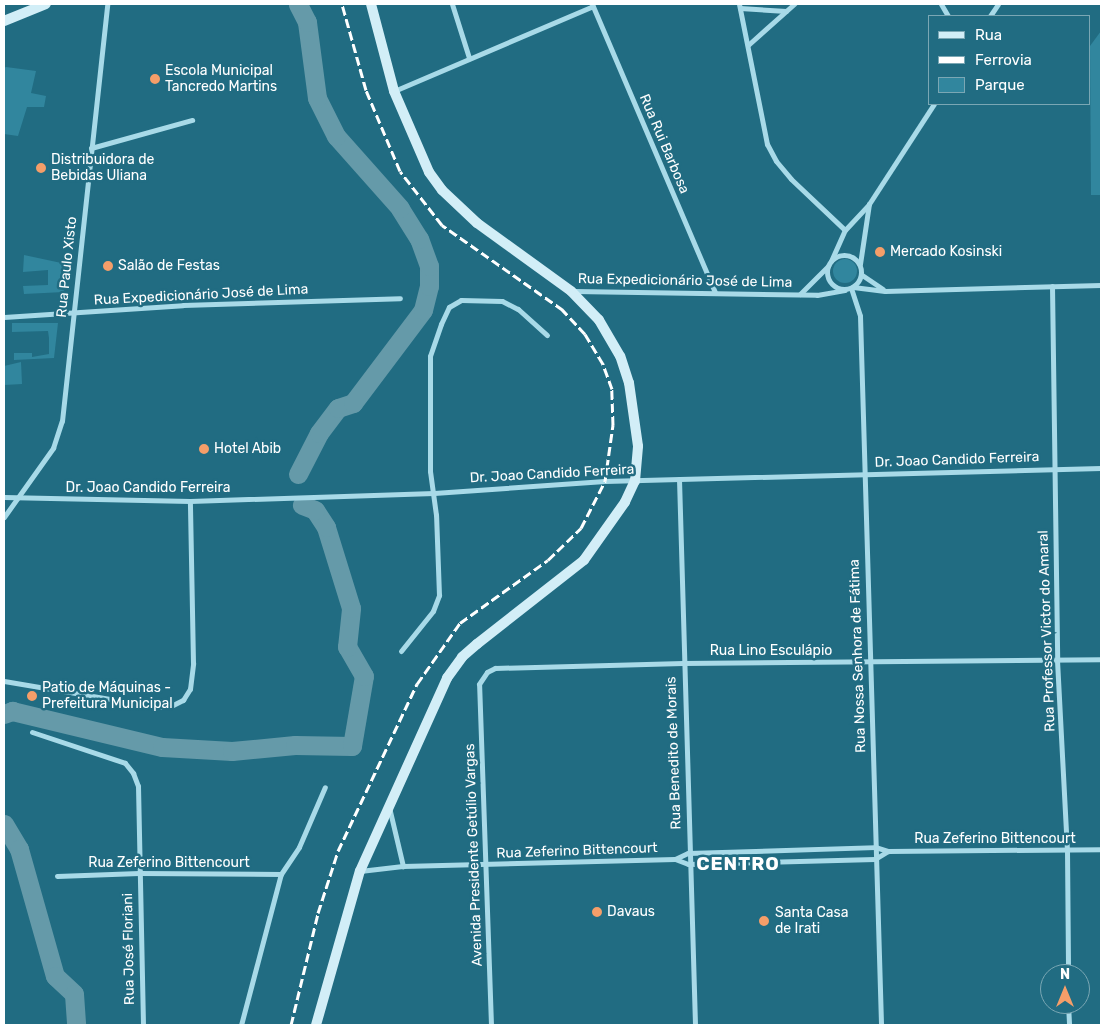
<!DOCTYPE html>
<html>
<head>
<meta charset="utf-8">
<style>
	body { margin:0 }
	#map { position:relative; width:1105px; height:1029px; overflow:hidden; background:#216c82; font-family:Rubik,sans-serif }
	div>[style] { position:absolute }
	[style*='--x'] { left:calc(var(--x)*1px); top:calc(var(--y)*1px); width:calc(var(--w)*1px); rotate:calc(var(--a)*1deg) }
	.green>* { inset:0; background:#31869e }
	.round { border-radius:50% }
	.river>* { height:19px; margin:-9.5px; padding:0 9.5px; transform-origin:9.5px; border-radius:9.5px; background:#659aa9 }
	.street>* { height:5px; margin:-2.5px; padding:0 2.5px; transform-origin:2.5px; border-radius:2.5px; background:#a8dae8 }
	.street>.ring { margin:-2.5px; padding:0; box-sizing:content-box; background:none; border:5px solid #a8dae8; border-radius:50% }
	.secondary>* { height:10px; margin:-5px; padding:0 5px; transform-origin:5px; border-radius:5px; background:#d2eef7 }
	.rail>* { height:3px; margin-top:-1.5px; transform-origin:0; background:repeating-linear-gradient(90deg,#fff 0 9px,transparent 0 13px) }
	.dots>* { width:14px; height:14px; translate:-50% -50%; box-sizing:border-box; border:2px solid #216c82; border-radius:50% }
	span { translate:-50% -50%; white-space:nowrap; text-align:center; line-height:1.15; -webkit-text-stroke:5px #216c82; paint-order:stroke }
	.poi-label { font-size:14px; color:#fff }
	.left { translate:0 -50%; text-align:left }
	.street-label { font-size:14px; color:#fff }
	.district-label { font-size:19px; color:#fff; font-weight:700; letter-spacing:1px }
	.frame { position:absolute; inset:0; border:5px solid #fff; pointer-events:none }
	.legend { position:absolute; left:928px; top:15px; width:162px; height:90px; box-sizing:border-box; background:#216c82; border:1px solid #7aa7b4; margin:0; padding:6px 9px; list-style:none; font-size:15px; color:#fff }
	.legend li { display:flex; align-items:center; gap:10px; height:25px }
	.legend b { width:25px; border:1px solid #7aa7b4 }
	.north { position:absolute; left:1040px; top:964px; width:50px; height:50px; box-sizing:border-box; background:#216c82; border:1px solid #7aa7b4; border-radius:50%; rotate:0deg; font-size:14px; font-weight:700; line-height:20px; text-align:center; color:#fff }
	.north::after { content:''; display:block; margin:auto; width:18px; height:22px; background:#f59e69; clip-path:polygon(50% 0,100% 100%,50% 72%,0 100%) }
</style>
</head>
<body>
<div id="map">
	<div class="green">
		<div style="clip-path:polygon(1101px 31px,1101px 195px,1091px 195px,1090px 46px)"></div>
		<div style="clip-path:polygon(6px 67px,36px 71px,31px 93px,46px 96px,44px 107px,27px 107px,18px 136px,4px 134px,4px 68px)"></div>
		<div style="clip-path:polygon(24px 255px,66px 264px,64px 292px,24px 294px,23px 286px,48px 285px,48px 270px,23px 272px)"></div>
		<div class="round" style="left:833px;top:259px;width:24px;height:24px"></div>
		<div style="clip-path:polygon(12px 323px,58px 323px,54px 358px,14px 360px,14px 353px,32px 353px,32px 357px,49px 354px,49px 338px,48px 331px,12px 332px)"></div>
		<div style="clip-path:polygon(21px 362px,22px 384px,4px 385px,4px 366px)"></div>
	</div>
	<div class="river">
		<div style="--x:298;--y:474;--w:46;--a:-62.9"></div>
		<div style="--x:319;--y:433;--w:31;--a:-53"></div>
		<div style="--x:338;--y:408;--w:16;--a:-18"></div>
		<div style="--x:353;--y:403;--w:116;--a:-53"></div>
		<div style="--x:423;--y:310;--w:25;--a:-76"></div>
		<div style="--x:429;--y:286;--w:20;--a:-90"></div>
		<div style="--x:429;--y:266;--w:29;--a:-110"></div>
		<div style="--x:419;--y:239;--w:36;--a:-122"></div>
		<div style="--x:400;--y:208;--w:96;--a:-131.6"></div>
		<div style="--x:336;--y:136;--w:42;--a:-116.6"></div>
		<div style="--x:317;--y:98;--w:77;--a:-97.5"></div>
		<div style="--x:307;--y:22;--w:20;--a:-117"></div>
		<div style="--x:4;--y:714;--w:9;--a:-21"></div>
		<div style="--x:12;--y:711;--w:154;--a:13.5"></div>
		<div style="--x:162;--y:747;--w:70;--a:3.3"></div>
		<div style="--x:232;--y:751;--w:63;--a:-5.4"></div>
		<div style="--x:295;--y:745;--w:57;--a:1"></div>
		<div style="--x:352;--y:746;--w:71;--a:-80.3"></div>
		<div style="--x:364;--y:676;--w:34;--a:-120"></div>
		<div style="--x:347;--y:647;--w:39;--a:-84"></div>
		<div style="--x:351;--y:608;--w:85;--a:-107.2"></div>
		<div style="--x:326;--y:527;--w:20;--a:-123"></div>
		<div style="--x:315;--y:510;--w:14;--a:-159"></div>
		<div style="--x:4;--y:824;--w:29;--a:59"></div>
		<div style="--x:19;--y:849;--w:132;--a:74.2"></div>
		<div style="--x:55;--y:976;--w:26;--a:43"></div>
		<div style="--x:74;--y:994;--w:31;--a:86"></div>
	</div>
	<div class="street">
		<div style="--x:452;--y:4;--w:57;--a:72.5"></div>
		<div style="--x:592;--y:4;--w:314;--a:66.9"></div>
		<div style="--x:739;--y:4;--w:143;--a:78.7"></div>
		<div style="--x:767;--y:144;--w:19;--a:62"></div>
		<div style="--x:776;--y:161;--w:23;--a:50"></div>
		<div style="--x:791;--y:179;--w:74;--a:43.4"></div>
		<div style="--x:941;--y:4;--w:14;--a:60"></div>
		<div style="--x:740;--y:8;--w:46;--a:3.7"></div>
		<div style="--x:990;--y:16;--w:14;--a:-56"></div>
		<div style="--x:748;--y:45;--w:62;--a:-41.7"></div>
		<div style="--x:394;--y:91;--w:216;--a:-23.1"></div>
		<div style="--x:91;--y:148;--w:105;--a:-15.5"></div>
		<div class="ring" style="left:827px;top:255px;width:29px;height:29px"></div>
		<div style="--x:831;--y:261;--w:34;--a:-66"></div>
		<div style="--x:845;--y:230;--w:35;--a:-47"></div>
		<div style="--x:869;--y:204;--w:119;--a:-57"></div>
		<div style="--x:860;--y:264;--w:61;--a:-81.5"></div>
		<div style="--x:862;--y:275;--w:25;--a:34"></div>
		<div style="--x:1052;--y:286;--w:374;--a:89.2"></div>
		<div style="--x:1057;--y:660;--w:190;--a:87"></div>
		<div style="--x:1067;--y:850;--w:124;--a:89.5"></div>
		<div style="--x:853;--y:287;--w:32;--a:7"></div>
		<div style="--x:885;--y:291;--w:216;--a:-1.6"></div>
		<div style="--x:851;--y:288;--w:29;--a:72"></div>
		<div style="--x:860;--y:316;--w:709;--a:88.3"></div>
		<div style="--x:574;--y:291;--w:243;--a:0.9"></div>
		<div style="--x:817;--y:295;--w:28;--a:-10"></div>
		<div style="--x:800;--y:294;--w:40;--a:-45"></div>
		<div style="--x:4;--y:317;--w:179;--a:-3.8"></div>
		<div style="--x:183;--y:305;--w:217;--a:-1.8"></div>
		<div style="--x:679;--y:479;--w:546;--a:88.32"></div>
		<div style="--x:4;--y:497;--w:186;--a:1.2"></div>
		<div style="--x:190;--y:501;--w:244;--a:-1.9"></div>
		<div style="--x:434;--y:493;--w:171;--a:-4"></div>
		<div style="--x:605;--y:481;--w:496;--a:-1.5"></div>
		<div style="--x:4;--y:517;--w:85;--a:-54.6"></div>
		<div style="--x:53;--y:448;--w:28;--a:-72"></div>
		<div style="--x:62;--y:421;--w:419;--a:-83.8"></div>
		<div style="--x:401;--y:651;--w:51;--a:-51.3"></div>
		<div style="--x:433;--y:611;--w:17;--a:-69"></div>
		<div style="--x:439;--y:595;--w:80;--a:-92.1"></div>
		<div style="--x:436;--y:515;--w:44;--a:-97.8"></div>
		<div style="--x:430;--y:471;--w:115;--a:-90"></div>
		<div style="--x:430;--y:356;--w:34;--a:-71"></div>
		<div style="--x:441;--y:324;--w:19;--a:-65"></div>
		<div style="--x:449;--y:307;--w:14;--a:-30"></div>
		<div style="--x:461;--y:300;--w:41;--a:1.4"></div>
		<div style="--x:502;--y:301;--w:18;--a:27"></div>
		<div style="--x:518;--y:309;--w:39;--a:42"></div>
		<div style="--x:4;--y:681;--w:155;--a:9.6"></div>
		<div style="--x:157;--y:707;--w:12;--a:0"></div>
		<div style="--x:169;--y:707;--w:16;--a:-27"></div>
		<div style="--x:183;--y:700;--w:13;--a:-58"></div>
		<div style="--x:190;--y:689;--w:26;--a:-83"></div>
		<div style="--x:193;--y:663;--w:162;--a:-91.1"></div>
		<div style="--x:32;--y:732;--w:98;--a:18.4"></div>
		<div style="--x:125;--y:763;--w:13;--a:51"></div>
		<div style="--x:133;--y:773;--w:14;--a:69"></div>
		<div style="--x:138;--y:786;--w:239;--a:88.8"></div>
		<div style="--x:389;--y:807;--w:61;--a:76.7"></div>
		<div style="--x:675;--y:859;--w:14;--a:21"></div>
		<div style="--x:688;--y:864;--w:187;--a:-1.5"></div>
		<div style="--x:875;--y:859;--w:15;--a:-32"></div>
		<div style="--x:360;--y:871;--w:43;--a:-6.6"></div>
		<div style="--x:403;--y:866;--w:272;--a:-1.5"></div>
		<div style="--x:675;--y:859;--w:14;--a:-25"></div>
		<div style="--x:688;--y:853;--w:187;--a:-1.8"></div>
		<div style="--x:875;--y:847;--w:14;--a:17"></div>
		<div style="--x:888;--y:851;--w:213;--a:-0.5"></div>
		<div style="--x:57;--y:876;--w:82;--a:-2.1"></div>
		<div style="--x:139;--y:873;--w:142;--a:0.4"></div>
		<div style="--x:1068;--y:1004;--w:21;--a:87"></div>
		<div style="--x:241;--y:1025;--w:156;--a:-75.2"></div>
		<div style="--x:281;--y:874;--w:32;--a:-56"></div>
		<div style="--x:299;--y:847;--w:65;--a:-66.6"></div>
		<div style="--x:491;--y:1025;--w:341;--a:-92"></div>
		<div style="--x:479;--y:684;--w:14;--a:-56"></div>
		<div style="--x:487;--y:672;--w:9;--a:-27"></div>
		<div style="--x:495;--y:668;--w:188;--a:-1.5"></div>
		<div style="--x:683;--y:663;--w:418;--a:-0.5"></div>
	</div>
	<div class="secondary">
		<div style="--x:4;--y:21;--w:45;--a:-22"></div>
		<div style="--x:316;--y:1025;--w:160;--a:-74.1"></div>
		<div style="--x:360;--y:871;--w:212;--a:-65.7"></div>
		<div style="--x:447;--y:678;--w:26;--a:-54"></div>
		<div style="--x:462;--y:657;--w:20;--a:-41"></div>
		<div style="--x:477;--y:644;--w:136;--a:-38.1"></div>
		<div style="--x:584;--y:560;--w:71;--a:-54.7"></div>
		<div style="--x:625;--y:502;--w:23;--a:-65"></div>
		<div style="--x:635;--y:481;--w:35;--a:-85"></div>
		<div style="--x:638;--y:446;--w:64;--a:-98.1"></div>
		<div style="--x:629;--y:383;--w:28;--a:-108"></div>
		<div style="--x:620;--y:356;--w:42;--a:-120.3"></div>
		<div style="--x:599;--y:320;--w:40;--a:-134"></div>
		<div style="--x:571;--y:291;--w:116;--a:-144.1"></div>
		<div style="--x:477;--y:223;--w:48;--a:-136.7"></div>
		<div style="--x:442;--y:190;--w:22;--a:-126"></div>
		<div style="--x:429;--y:172;--w:88;--a:-113.4"></div>
		<div style="--x:394;--y:91;--w:90;--a:-104.8"></div>
	</div>
	<div class="rail">
		<div style="--x:291;--y:1025;--w:115;--a:-76.4"></div>
		<div style="--x:318;--y:913;--w:65;--a:-72.1"></div>
		<div style="--x:338;--y:851;--w:185;--a:-64.7"></div>
		<div style="--x:417;--y:684;--w:75;--a:-54.8"></div>
		<div style="--x:460;--y:623;--w:108;--a:-35.6"></div>
		<div style="--x:548;--y:560;--w:46;--a:-44.1"></div>
		<div style="--x:581;--y:528;--w:53;--a:-62.9"></div>
		<div style="--x:605;--y:481;--w:57;--a:-81.9"></div>
		<div style="--x:613;--y:425;--w:36;--a:-92"></div>
		<div style="--x:612;--y:389;--w:27;--a:-110"></div>
		<div style="--x:603;--y:364;--w:35;--a:-121"></div>
		<div style="--x:585;--y:334;--w:33;--a:-133"></div>
		<div style="--x:563;--y:310;--w:148;--a:-144.9"></div>
		<div style="--x:442;--y:225;--w:68;--a:-127.9"></div>
		<div style="--x:400;--y:171;--w:88;--a:-112.8"></div>
		<div style="--x:366;--y:90;--w:89;--a:-105.6"></div>
	</div>
	<div class="dots">
		<div style="left:155px;top:79px;background:#f59e69"></div>
		<div style="left:41px;top:168px;background:#f59e69"></div>
		<div style="left:880px;top:252px;background:#f59e69"></div>
		<div style="left:108px;top:266px;background:#f59e69"></div>
		<div style="left:204px;top:449px;background:#f59e69"></div>
		<div style="left:32px;top:696px;background:#f59e69"></div>
		<div style="left:597px;top:912px;background:#f59e69"></div>
		<div style="left:764px;top:921px;background:#f59e69"></div>
	</div>
	<div class="poi-label">
		<span class="left" style="left:165px;top:79px">Escola Municipal<br>Tancredo Martins</span>
		<span class="left" style="left:51px;top:168px">Distribuidora de<br>Bebidas Uliana</span>
		<span class="left" style="left:890px;top:252px">Mercado Kosinski</span>
		<span class="left" style="left:118px;top:266px">Salão de Festas</span>
		<span class="left" style="left:214px;top:449px">Hotel Abib</span>
		<span class="left" style="left:42px;top:696px">Patio de Máquinas -<br>Prefeitura Municipal</span>
		<span class="left" style="left:607px;top:912px">Davaus</span>
		<span class="left" style="left:775px;top:921px">Santa Casa<br>de Irati</span>
	</div>
	<div class="street-label">
		<span style="left:664px;top:144px;rotate:67deg">Rua Rui Barbosa</span>
		<span style="left:67px;top:267px;rotate:-84deg">Rua Paulo Xisto</span>
		<span style="left:685px;top:281px;rotate:1deg">Rua Expedicionário José de Lima</span>
		<span style="left:201px;top:295px;rotate:-3deg">Rua Expedicionário José de Lima</span>
		<span style="left:957px;top:460px;rotate:-2deg">Dr. Joao Candido Ferreira</span>
		<span style="left:552px;top:474px;rotate:-3deg">Dr. Joao Candido Ferreira</span>
		<span style="left:148px;top:488px">Dr. Joao Candido Ferreira</span>
		<span style="left:1047px;top:631px;rotate:-92deg">Rua Professor Victor do Amaral</span>
		<span style="left:771px;top:651px">Rua Lino Esculápio</span>
		<span style="left:858px;top:656px;rotate:-92deg">Rua Nossa Senhora de Fátima</span>
		<span style="left:674px;top:753px;rotate:-92deg">Rua Benedito de Morais</span>
		<span style="left:995px;top:839px">Rua Zeferino Bittencourt</span>
		<span style="left:577px;top:851px;rotate:-2deg">Rua Zeferino Bittencourt</span>
		<span style="left:474px;top:855px;rotate:-92deg">Avenida Presidente Getúlio Vargas</span>
		<span style="left:169px;top:863px">Rua Zeferino Bittencourt</span>
		<span style="left:129px;top:949px;rotate:-91deg">Rua José Floriani</span>
	</div>
	<div class="district-label">
		<span style="left:738px;top:864px">CENTRO</span>
	</div>
	<div class="frame"></div>
	<ul class="legend">
	<li><b style="height:6px;background:#d2eef7"></b>Rua</li>
	<li><b style="height:6px;background:#fff"></b>Ferrovia</li>
	<li><b style="height:14px;background:#31869e"></b>Parque</li>
	</ul>
	<div class="north">N</div>
</div>
</body>
</html>
